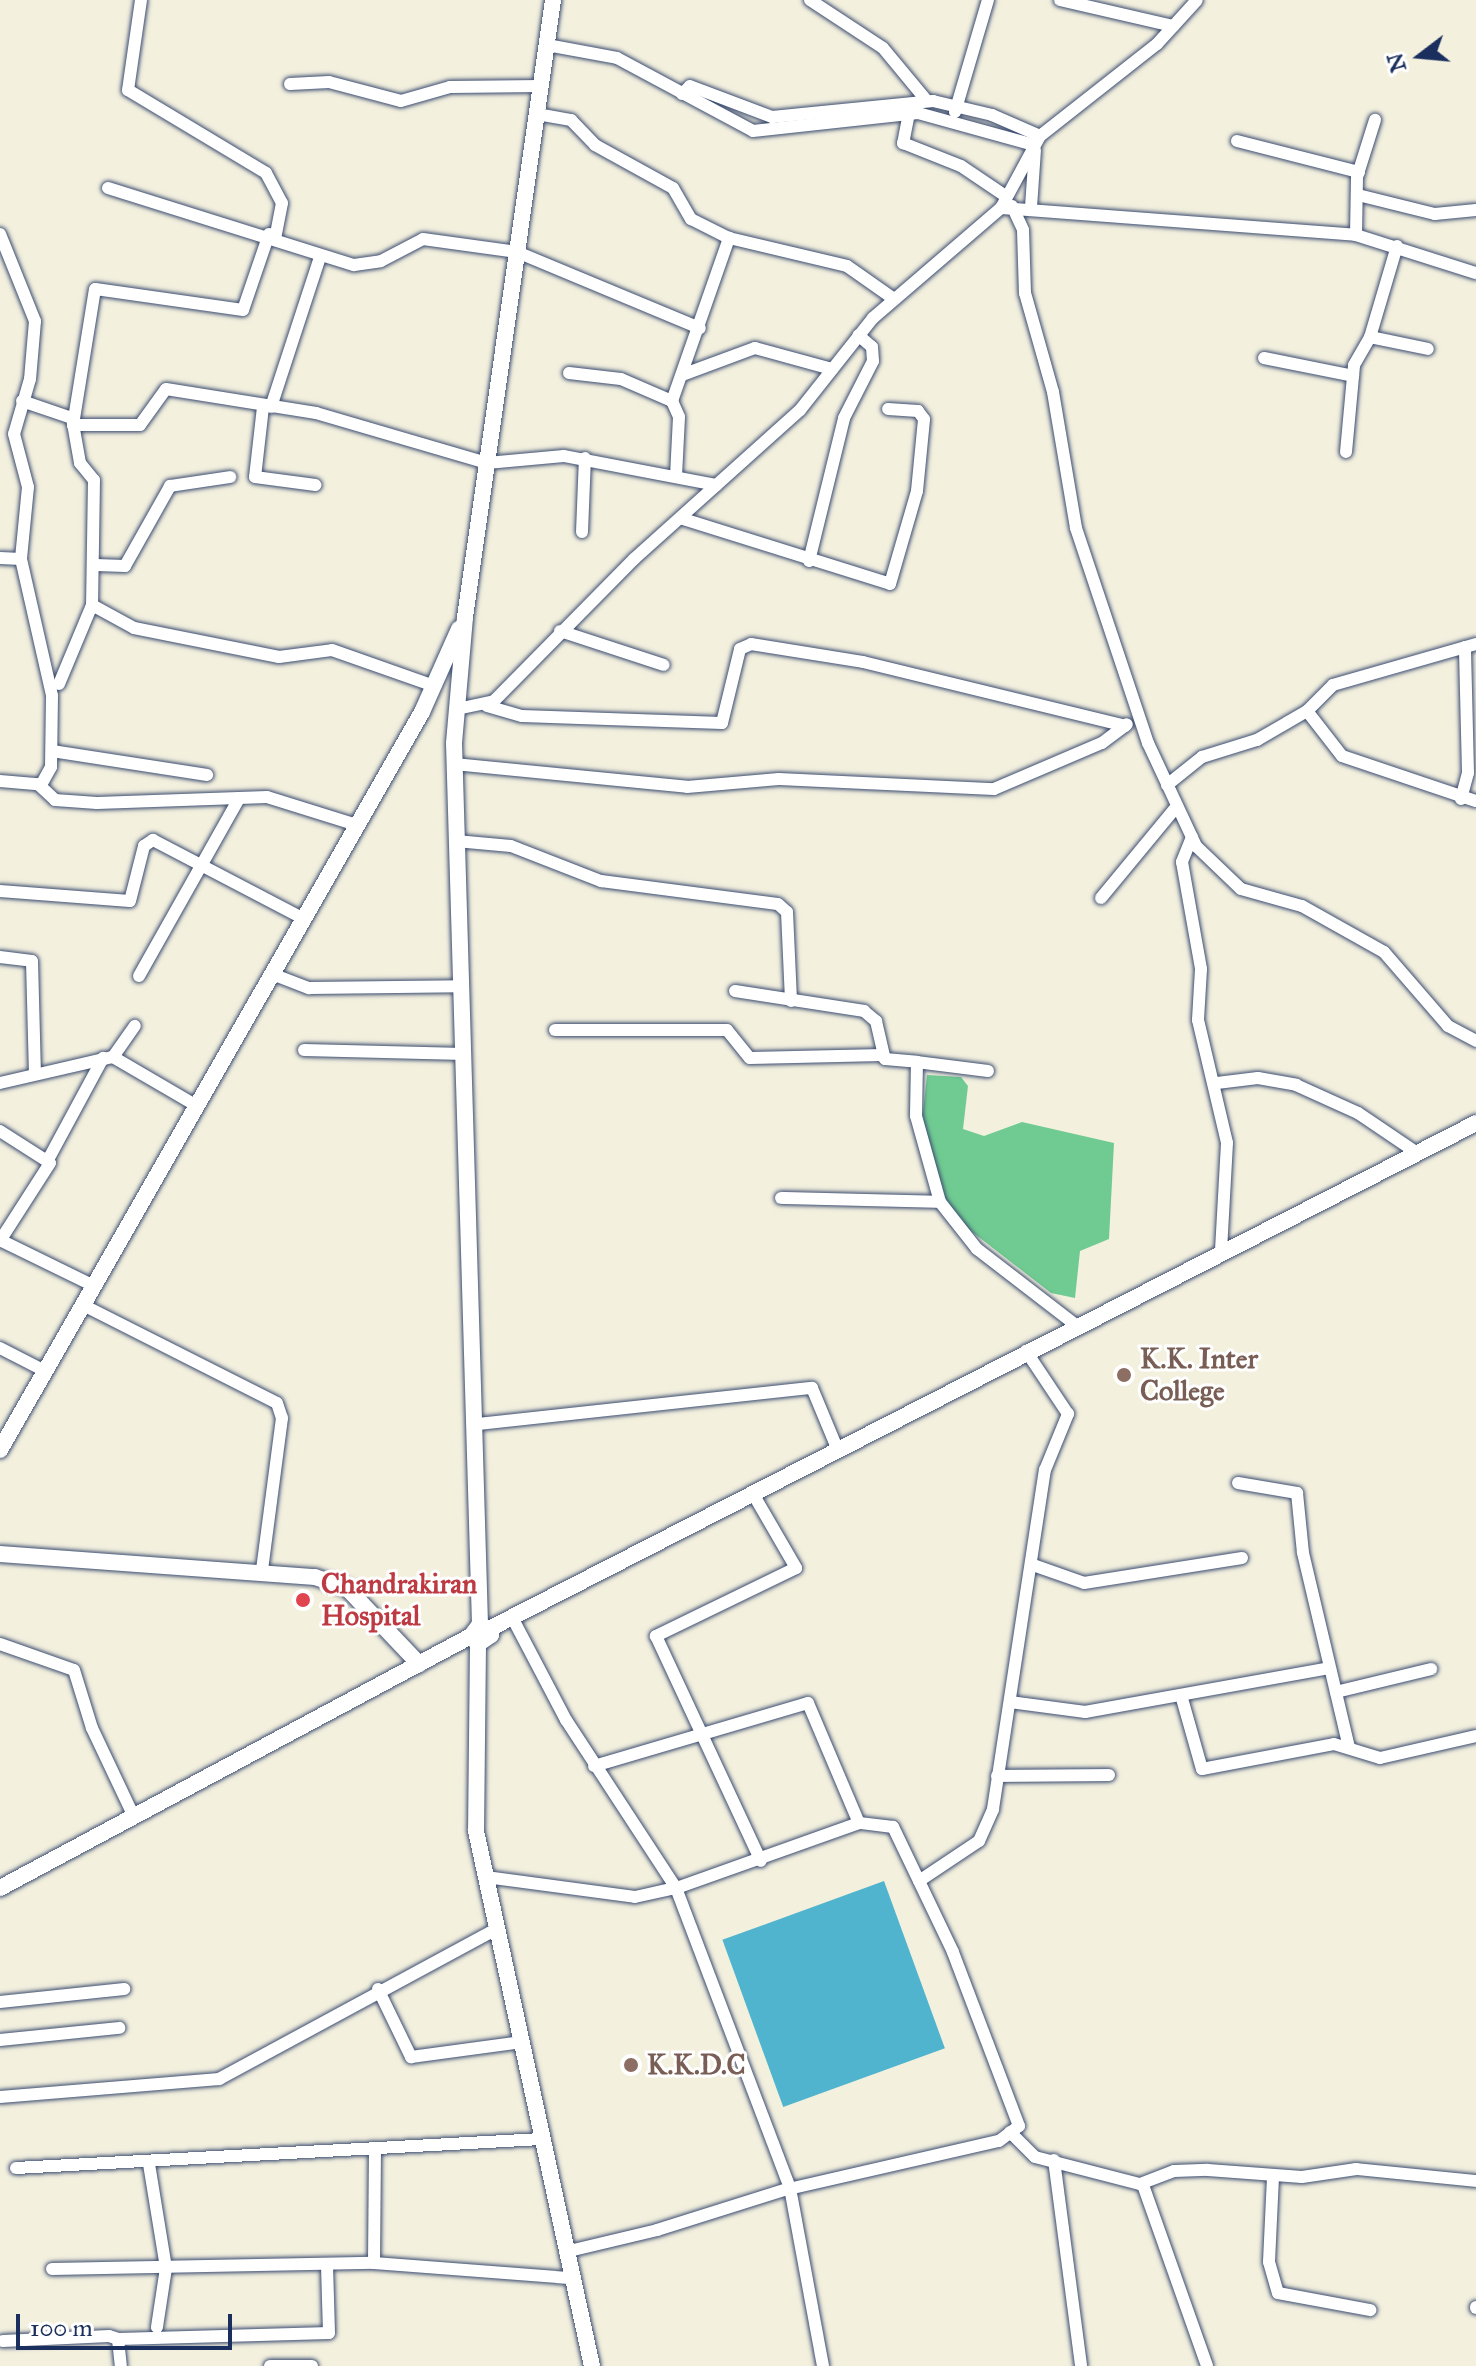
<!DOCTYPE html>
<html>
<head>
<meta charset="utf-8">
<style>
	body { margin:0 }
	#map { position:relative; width:1476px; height:2366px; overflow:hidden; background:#f3f0de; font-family:"IM FELL Great Primer",serif }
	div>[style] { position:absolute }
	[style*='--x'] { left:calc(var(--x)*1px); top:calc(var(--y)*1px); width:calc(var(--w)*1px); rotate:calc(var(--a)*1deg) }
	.green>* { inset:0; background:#70cb92 }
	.water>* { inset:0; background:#50b4cf; transform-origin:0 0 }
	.roads { filter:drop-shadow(0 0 2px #3b4c71) drop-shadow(0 0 2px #3b4c71) }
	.minor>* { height:12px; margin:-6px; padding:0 6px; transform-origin:6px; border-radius:6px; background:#fff }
	.tertiary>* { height:16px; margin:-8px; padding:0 8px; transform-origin:8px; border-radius:8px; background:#fff }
	.dots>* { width:22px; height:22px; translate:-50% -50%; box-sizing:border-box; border:4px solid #fff; border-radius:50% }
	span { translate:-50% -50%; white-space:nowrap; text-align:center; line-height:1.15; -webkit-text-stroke:6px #fff; paint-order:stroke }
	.education-label { font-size:28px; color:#785e54; font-weight:700 }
	.left { translate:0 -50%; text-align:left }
	.health-label { font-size:28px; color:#be3a42; font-weight:700 }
	.north { position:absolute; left:1380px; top:16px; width:80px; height:80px; -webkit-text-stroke:6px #fff; paint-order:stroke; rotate:254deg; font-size:22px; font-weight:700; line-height:32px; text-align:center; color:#1b2f5e }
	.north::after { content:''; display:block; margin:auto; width:28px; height:36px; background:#1b2f5e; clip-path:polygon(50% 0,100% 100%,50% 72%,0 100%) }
	.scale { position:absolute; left:16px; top:2314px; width:216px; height:36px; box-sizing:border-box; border:4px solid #1b2f5e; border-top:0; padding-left:10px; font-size:24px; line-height:28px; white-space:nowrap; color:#1b2f5e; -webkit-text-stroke:6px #fff; paint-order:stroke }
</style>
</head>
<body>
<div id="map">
	<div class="green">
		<div style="clip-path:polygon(927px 1075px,961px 1077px,968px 1086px,963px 1129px,984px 1136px,1022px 1122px,1114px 1143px,1109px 1239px,1080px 1251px,1075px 1298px,1051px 1293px,944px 1210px,922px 1121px)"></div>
	</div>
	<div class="water">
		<div style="left:884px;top:1881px;width:178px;height:172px;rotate:70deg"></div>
	</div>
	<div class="roads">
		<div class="minor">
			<div style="--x:141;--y:0;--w:91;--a:98.2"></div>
			<div style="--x:128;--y:90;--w:161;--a:31"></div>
			<div style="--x:266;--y:173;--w:34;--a:62"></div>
			<div style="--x:282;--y:203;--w:33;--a:101"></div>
			<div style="--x:810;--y:0;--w:87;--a:33.3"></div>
			<div style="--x:883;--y:48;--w:69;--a:50.3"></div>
			<div style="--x:1060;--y:0;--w:116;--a:13"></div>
			<div style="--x:547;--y:45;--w:71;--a:10.5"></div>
			<div style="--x:617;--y:58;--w:154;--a:28.2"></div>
			<div style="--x:753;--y:131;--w:166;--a:-6.2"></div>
			<div style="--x:918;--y:113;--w:120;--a:15.4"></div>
			<div style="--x:290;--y:84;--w:39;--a:-3"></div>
			<div style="--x:329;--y:82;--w:74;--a:14.8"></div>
			<div style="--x:401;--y:101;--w:51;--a:-15.9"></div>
			<div style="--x:450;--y:87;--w:91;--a:-0.6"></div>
			<div style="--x:682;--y:94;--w:11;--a:-45"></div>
			<div style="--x:690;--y:86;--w:88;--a:20.7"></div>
			<div style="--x:772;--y:117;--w:162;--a:-5.7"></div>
			<div style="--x:933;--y:101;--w:61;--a:13.3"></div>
			<div style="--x:992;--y:115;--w:52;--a:23.6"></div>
			<div style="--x:955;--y:112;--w:117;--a:-73.6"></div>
			<div style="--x:909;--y:113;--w:31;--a:101"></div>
			<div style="--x:903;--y:143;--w:62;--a:21.6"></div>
			<div style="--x:961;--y:166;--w:55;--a:34"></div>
			<div style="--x:537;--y:114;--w:35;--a:10"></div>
			<div style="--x:571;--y:120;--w:35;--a:46"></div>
			<div style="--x:595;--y:145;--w:89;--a:28.9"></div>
			<div style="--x:673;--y:188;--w:36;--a:60"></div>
			<div style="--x:691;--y:219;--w:42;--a:26.6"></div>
			<div style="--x:729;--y:238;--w:121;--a:13.3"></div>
			<div style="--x:847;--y:266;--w:57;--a:35.1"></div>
			<div style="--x:1237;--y:141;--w:126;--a:14.3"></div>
			<div style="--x:108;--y:188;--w:258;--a:17.4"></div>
			<div style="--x:354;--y:265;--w:27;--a:-8"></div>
			<div style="--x:381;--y:261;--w:47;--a:-27.6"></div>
			<div style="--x:423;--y:239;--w:95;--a:7.9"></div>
			<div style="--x:517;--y:252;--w:198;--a:22.6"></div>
			<div style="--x:1358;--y:195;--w:79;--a:13.9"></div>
			<div style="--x:1435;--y:214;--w:41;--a:-5.6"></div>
			<div style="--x:1012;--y:206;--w:26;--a:65"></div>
			<div style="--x:1023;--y:230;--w:63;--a:88.2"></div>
			<div style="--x:1025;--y:293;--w:103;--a:74.2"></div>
			<div style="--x:1053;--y:392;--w:138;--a:80.4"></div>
			<div style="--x:1076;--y:528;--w:227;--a:71.5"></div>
			<div style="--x:1148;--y:743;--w:114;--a:65"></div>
			<div style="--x:1196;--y:846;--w:62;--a:43.7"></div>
			<div style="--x:1241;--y:889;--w:63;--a:15.6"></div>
			<div style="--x:1302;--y:906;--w:94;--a:29.3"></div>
			<div style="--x:1384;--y:952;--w:98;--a:49.1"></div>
			<div style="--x:1448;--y:1026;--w:32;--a:28"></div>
			<div style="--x:1031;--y:207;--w:57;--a:-86"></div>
			<div style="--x:1001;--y:208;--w:82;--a:-61.6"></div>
			<div style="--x:1040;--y:136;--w:149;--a:-38.2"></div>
			<div style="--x:1157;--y:44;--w:59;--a:-47.7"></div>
			<div style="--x:0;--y:234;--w:94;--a:68.1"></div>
			<div style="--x:35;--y:321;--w:58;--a:94.9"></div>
			<div style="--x:30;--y:379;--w:57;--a:106.2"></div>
			<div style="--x:14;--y:434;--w:55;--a:75.2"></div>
			<div style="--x:28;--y:487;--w:72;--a:95.6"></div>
			<div style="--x:21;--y:559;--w:140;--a:77.2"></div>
			<div style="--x:52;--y:696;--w:71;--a:90.8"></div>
			<div style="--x:51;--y:767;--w:21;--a:119"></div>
			<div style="--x:269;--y:234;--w:80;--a:108.9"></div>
			<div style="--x:243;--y:310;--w:149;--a:-171.9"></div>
			<div style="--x:95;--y:289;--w:138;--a:99.2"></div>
			<div style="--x:73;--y:425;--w:67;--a:0"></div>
			<div style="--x:140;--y:425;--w:44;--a:-54.2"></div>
			<div style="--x:166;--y:389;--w:152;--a:9.1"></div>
			<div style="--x:316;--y:413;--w:178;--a:16.3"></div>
			<div style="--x:487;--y:463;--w:77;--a:-5.2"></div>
			<div style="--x:564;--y:456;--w:155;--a:10.8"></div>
			<div style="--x:1356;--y:235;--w:58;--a:-89"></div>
			<div style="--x:1357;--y:177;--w:60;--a:-72.5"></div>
			<div style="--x:1397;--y:246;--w:95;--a:106.5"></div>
			<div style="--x:1370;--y:337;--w:59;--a:11.7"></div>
			<div style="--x:1264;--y:358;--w:91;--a:11.4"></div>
			<div style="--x:569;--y:373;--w:52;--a:6.6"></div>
			<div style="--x:621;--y:379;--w:56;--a:23.3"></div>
			<div style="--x:672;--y:401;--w:17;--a:66"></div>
			<div style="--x:679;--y:417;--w:59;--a:92.9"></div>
			<div style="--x:682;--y:375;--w:78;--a:-20.3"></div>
			<div style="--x:755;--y:348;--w:80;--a:15.3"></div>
			<div style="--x:22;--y:401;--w:53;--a:18.8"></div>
			<div style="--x:72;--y:418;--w:46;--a:79.9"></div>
			<div style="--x:80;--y:463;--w:22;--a:51"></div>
			<div style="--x:94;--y:480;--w:125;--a:90.9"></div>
			<div style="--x:92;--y:605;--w:48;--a:28.7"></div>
			<div style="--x:134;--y:628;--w:148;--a:11.3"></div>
			<div style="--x:279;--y:657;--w:53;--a:-7.5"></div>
			<div style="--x:332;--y:650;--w:108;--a:19.4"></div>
			<div style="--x:672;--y:401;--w:173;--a:-70.7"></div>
			<div style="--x:263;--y:407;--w:70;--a:96.5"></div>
			<div style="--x:255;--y:477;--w:61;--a:7.6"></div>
			<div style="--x:271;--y:407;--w:158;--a:-71.9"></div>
			<div style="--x:1346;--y:452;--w:87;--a:-84.7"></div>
			<div style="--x:1354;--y:365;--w:32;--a:-60"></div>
			<div style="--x:680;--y:518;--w:220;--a:17.4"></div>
			<div style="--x:890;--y:584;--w:97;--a:-73.8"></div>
			<div style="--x:917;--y:491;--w:72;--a:-84.4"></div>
			<div style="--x:924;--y:419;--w:10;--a:-127"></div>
			<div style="--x:918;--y:411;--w:30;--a:-176"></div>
			<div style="--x:582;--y:532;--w:74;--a:-87.7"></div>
			<div style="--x:0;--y:558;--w:21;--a:3"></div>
			<div style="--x:809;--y:561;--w:147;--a:-76.2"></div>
			<div style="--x:844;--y:418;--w:64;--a:-63"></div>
			<div style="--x:873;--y:361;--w:14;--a:-94"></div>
			<div style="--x:872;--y:347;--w:18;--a:-139"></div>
			<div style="--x:96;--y:565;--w:29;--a:2"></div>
			<div style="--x:125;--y:566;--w:92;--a:-60.6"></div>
			<div style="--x:170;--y:486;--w:61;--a:-8.5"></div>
			<div style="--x:560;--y:631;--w:109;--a:18.1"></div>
			<div style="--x:1476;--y:644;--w:149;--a:164"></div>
			<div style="--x:1333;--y:685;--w:37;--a:135"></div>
			<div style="--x:1307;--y:711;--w:57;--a:52.1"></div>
			<div style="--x:1342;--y:756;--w:141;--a:18.6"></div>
			<div style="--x:59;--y:684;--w:86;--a:-67.3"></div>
			<div style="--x:487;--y:706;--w:36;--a:16"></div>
			<div style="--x:522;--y:716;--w:200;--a:2"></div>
			<div style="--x:722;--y:723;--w:76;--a:-76.3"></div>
			<div style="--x:740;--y:649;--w:12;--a:-24"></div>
			<div style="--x:751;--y:644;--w:113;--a:9.1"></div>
			<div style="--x:863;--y:662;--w:270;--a:13.7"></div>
			<div style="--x:457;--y:709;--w:38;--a:-12"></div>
			<div style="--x:494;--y:701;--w:199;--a:-45.4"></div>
			<div style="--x:634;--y:559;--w:223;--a:-41.9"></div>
			<div style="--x:800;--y:410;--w:117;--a:-51.6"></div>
			<div style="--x:873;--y:318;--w:169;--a:-40.7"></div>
			<div style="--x:1001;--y:208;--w:356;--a:4.3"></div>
			<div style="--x:1356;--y:235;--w:126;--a:17.6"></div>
			<div style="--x:52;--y:751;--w:157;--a:8.8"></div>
			<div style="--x:454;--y:764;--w:234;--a:5.6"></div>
			<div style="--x:687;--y:787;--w:92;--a:-5"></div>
			<div style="--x:779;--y:779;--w:215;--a:2.7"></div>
			<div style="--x:994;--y:789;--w:117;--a:-23.1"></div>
			<div style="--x:1102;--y:743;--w:31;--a:-37"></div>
			<div style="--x:0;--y:781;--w:38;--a:5"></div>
			<div style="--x:38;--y:784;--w:23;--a:43"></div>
			<div style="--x:55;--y:800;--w:42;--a:4.1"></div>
			<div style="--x:97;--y:803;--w:170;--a:-2"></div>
			<div style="--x:267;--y:797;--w:94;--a:17.3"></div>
			<div style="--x:1167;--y:785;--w:45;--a:-38.7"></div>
			<div style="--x:1202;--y:757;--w:58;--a:-17.2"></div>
			<div style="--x:1257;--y:740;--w:58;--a:-30.1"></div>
			<div style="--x:1461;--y:799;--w:27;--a:-75"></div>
			<div style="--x:1468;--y:773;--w:126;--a:-91.4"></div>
			<div style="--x:1192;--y:837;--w:27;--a:112"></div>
			<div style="--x:1182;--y:862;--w:109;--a:79.9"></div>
			<div style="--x:1201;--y:969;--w:51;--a:93.4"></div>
			<div style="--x:1198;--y:1020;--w:126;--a:76.7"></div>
			<div style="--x:1227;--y:1143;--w:109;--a:93.2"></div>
			<div style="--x:456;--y:841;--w:55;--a:5.2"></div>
			<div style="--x:511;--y:846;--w:97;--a:21.3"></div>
			<div style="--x:601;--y:881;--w:178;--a:7.4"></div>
			<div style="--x:778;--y:904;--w:12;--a:42"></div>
			<div style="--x:787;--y:912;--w:89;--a:87.4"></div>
			<div style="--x:0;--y:891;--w:130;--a:4.4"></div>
			<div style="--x:130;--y:901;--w:57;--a:-75.7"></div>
			<div style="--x:144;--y:846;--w:11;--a:-34"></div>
			<div style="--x:153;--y:840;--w:170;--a:27.6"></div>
			<div style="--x:1101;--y:898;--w:119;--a:-50.4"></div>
			<div style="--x:0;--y:957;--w:32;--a:7"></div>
			<div style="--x:32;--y:961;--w:111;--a:88.5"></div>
			<div style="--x:272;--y:974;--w:40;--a:21"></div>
			<div style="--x:309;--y:988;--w:153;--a:-0.7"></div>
			<div style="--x:139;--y:976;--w:202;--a:-60.6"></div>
			<div style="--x:735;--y:991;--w:131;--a:8.8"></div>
			<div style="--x:864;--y:1011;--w:16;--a:40"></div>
			<div style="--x:876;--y:1021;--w:39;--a:77"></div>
			<div style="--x:885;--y:1059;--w:32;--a:5"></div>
			<div style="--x:555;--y:1030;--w:172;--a:0"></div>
			<div style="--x:727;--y:1030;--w:36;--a:51"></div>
			<div style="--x:750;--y:1058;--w:133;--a:-1.3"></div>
			<div style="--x:304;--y:1050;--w:160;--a:1.4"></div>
			<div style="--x:113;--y:1057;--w:38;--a:-55"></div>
			<div style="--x:988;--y:1071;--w:72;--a:-172.8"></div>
			<div style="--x:917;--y:1062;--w:54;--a:91.1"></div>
			<div style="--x:916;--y:1116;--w:89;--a:74.4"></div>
			<div style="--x:940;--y:1202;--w:60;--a:51.8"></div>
			<div style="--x:977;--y:1249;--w:126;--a:37.6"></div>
			<div style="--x:0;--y:1083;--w:116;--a:-13"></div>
			<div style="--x:113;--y:1057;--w:97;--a:30.3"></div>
			<div style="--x:1217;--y:1083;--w:41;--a:-7"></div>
			<div style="--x:1258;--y:1078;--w:39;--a:10"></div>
			<div style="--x:1296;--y:1085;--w:68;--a:24.3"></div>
			<div style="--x:1358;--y:1113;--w:71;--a:34.1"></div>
			<div style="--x:0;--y:1131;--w:59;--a:32.6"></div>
			<div style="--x:50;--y:1163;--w:93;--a:122.7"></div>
			<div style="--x:49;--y:1158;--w:114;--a:-61.6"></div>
			<div style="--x:781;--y:1198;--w:159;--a:1.4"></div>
			<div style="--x:0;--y:1240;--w:105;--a:26.1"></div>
			<div style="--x:83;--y:1305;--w:217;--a:26.8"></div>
			<div style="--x:277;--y:1403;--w:16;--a:72"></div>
			<div style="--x:282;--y:1418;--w:153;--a:97.5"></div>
			<div style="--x:0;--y:1348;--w:51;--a:27.1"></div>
			<div style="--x:478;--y:1424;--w:336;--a:-6.2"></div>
			<div style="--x:812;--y:1388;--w:65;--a:67.4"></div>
			<div style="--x:1238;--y:1483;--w:60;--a:9.6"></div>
			<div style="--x:1297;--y:1493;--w:60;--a:84.3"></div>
			<div style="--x:1303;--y:1553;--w:200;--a:76.7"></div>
			<div style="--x:752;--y:1492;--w:88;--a:59.9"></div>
			<div style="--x:796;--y:1568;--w:156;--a:154.1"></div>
			<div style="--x:656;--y:1636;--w:248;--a:65"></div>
			<div style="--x:1033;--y:1565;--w:54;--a:19.4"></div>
			<div style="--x:1084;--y:1583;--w:160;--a:-9"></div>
			<div style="--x:0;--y:1644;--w:78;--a:19.4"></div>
			<div style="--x:74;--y:1670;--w:61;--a:72.8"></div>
			<div style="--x:92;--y:1728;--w:98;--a:64.7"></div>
			<div style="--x:1336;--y:1692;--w:98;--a:-13.6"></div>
			<div style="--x:1181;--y:1695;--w:77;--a:74.2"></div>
			<div style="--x:1202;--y:1769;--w:134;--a:-10.7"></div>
			<div style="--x:1334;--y:1744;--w:48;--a:16.9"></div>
			<div style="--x:1380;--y:1758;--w:98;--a:-12.9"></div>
			<div style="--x:1010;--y:1702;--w:76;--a:7.6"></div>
			<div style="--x:1085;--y:1712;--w:248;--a:-10.2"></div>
			<div style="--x:594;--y:1766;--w:223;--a:-16.4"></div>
			<div style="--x:808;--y:1703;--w:130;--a:67"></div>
			<div style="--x:997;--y:1776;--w:112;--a:-0.5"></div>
			<div style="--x:486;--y:1877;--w:150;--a:7.6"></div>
			<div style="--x:635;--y:1897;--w:42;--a:-12.4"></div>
			<div style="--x:676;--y:1888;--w:201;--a:-123.2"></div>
			<div style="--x:566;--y:1720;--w:116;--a:-117.7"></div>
			<div style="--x:919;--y:1881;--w:72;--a:-33.7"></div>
			<div style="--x:979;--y:1841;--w:35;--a:-66"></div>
			<div style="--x:993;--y:1809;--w:343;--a:-81.3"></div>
			<div style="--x:1045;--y:1470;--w:61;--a:-67.7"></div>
			<div style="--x:1068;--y:1414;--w:76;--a:-123.7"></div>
			<div style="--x:378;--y:1989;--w:76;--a:64.1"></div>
			<div style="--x:411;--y:2057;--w:112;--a:-7.7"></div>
			<div style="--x:0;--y:2002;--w:125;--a:-6"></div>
			<div style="--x:0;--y:2040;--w:120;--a:-5.8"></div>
			<div style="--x:0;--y:2097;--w:220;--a:-4.7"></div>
			<div style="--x:219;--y:2079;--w:317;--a:-28.4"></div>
			<div style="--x:1010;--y:2132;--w:35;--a:45"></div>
			<div style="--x:1035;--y:2157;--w:112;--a:14.5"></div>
			<div style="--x:1143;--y:2185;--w:192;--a:70.5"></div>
			<div style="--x:1054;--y:2160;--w:208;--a:82.5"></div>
			<div style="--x:149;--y:2164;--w:105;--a:80.7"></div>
			<div style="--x:166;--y:2268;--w:60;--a:98.7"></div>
			<div style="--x:16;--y:2168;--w:527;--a:-3.16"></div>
			<div style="--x:1273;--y:2177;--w:85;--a:92.7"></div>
			<div style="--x:1269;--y:2262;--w:32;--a:74"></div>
			<div style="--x:1278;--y:2293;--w:94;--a:10.5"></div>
			<div style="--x:1140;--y:2184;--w:36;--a:-21"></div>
			<div style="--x:1174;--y:2171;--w:34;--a:-2"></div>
			<div style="--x:1208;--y:2170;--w:94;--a:4.3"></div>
			<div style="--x:1302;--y:2177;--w:55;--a:-8.4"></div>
			<div style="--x:1356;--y:2169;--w:121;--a:5.7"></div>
			<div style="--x:565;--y:2252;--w:95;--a:-13.4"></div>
			<div style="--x:657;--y:2230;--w:139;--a:-17.5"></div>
			<div style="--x:790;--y:2188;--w:3;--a:0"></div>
			<div style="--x:793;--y:2188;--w:211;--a:-12.9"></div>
			<div style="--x:999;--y:2141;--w:25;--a:-37"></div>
			<div style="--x:1019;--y:2126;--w:186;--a:-110.8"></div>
			<div style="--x:953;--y:1952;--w:139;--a:-115.6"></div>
			<div style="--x:893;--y:1827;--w:34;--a:-173"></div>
			<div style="--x:859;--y:1823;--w:194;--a:160.4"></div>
			<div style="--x:676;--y:1888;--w:321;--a:69.2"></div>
			<div style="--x:790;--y:2188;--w:181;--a:79.5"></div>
			<div style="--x:374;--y:2263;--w:198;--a:4.4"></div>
			<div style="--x:52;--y:2269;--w:322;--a:-1.1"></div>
			<div style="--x:374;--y:2263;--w:110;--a:-89.5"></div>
			<div style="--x:1476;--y:2308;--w:1;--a:-90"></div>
			<div style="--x:118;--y:2339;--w:211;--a:-1.6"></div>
			<div style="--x:329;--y:2333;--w:69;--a:-91.7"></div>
			<div style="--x:3;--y:2341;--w:106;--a:-2.7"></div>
			<div style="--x:109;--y:2336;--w:9;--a:18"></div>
			<div style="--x:118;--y:2339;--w:27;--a:84"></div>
			<div style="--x:270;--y:2366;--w:42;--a:0"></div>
		</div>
		<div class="tertiary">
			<div style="--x:0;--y:1450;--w:850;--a:-60.24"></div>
			<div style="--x:422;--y:712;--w:91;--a:-66"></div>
			<div style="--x:0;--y:1554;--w:316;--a:4.2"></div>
			<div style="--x:315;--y:1577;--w:34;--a:19"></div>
			<div style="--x:347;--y:1588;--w:105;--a:46.5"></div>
			<div style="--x:480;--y:1624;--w:881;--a:-91.69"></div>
			<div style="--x:454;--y:743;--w:126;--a:-85"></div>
			<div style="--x:465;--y:617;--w:623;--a:-81.88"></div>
			<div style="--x:489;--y:1629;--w:1109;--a:-27.14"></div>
			<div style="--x:478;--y:1644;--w:16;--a:-35"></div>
			<div style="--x:491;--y:1635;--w:16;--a:-135"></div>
			<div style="--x:480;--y:1624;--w:15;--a:127"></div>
			<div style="--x:471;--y:1636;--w:11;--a:49"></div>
			<div style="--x:478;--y:1644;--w:187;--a:90.6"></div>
			<div style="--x:476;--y:1831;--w:547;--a:77.77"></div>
			<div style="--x:0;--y:1888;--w:534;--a:-28.15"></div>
		</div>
	</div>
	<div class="dots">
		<div style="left:1124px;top:1375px;background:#8d6e63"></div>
		<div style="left:303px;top:1600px;background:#e0444e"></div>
		<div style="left:631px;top:2065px;background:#8d6e63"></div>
	</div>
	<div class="education-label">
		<span class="left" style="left:1140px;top:1375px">K.K. Inter<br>College</span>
		<span class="left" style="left:647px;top:2065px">K.K.D.C</span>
	</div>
	<div class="health-label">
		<span class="left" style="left:321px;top:1600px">Chandrakiran<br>Hospital</span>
	</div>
	<div class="north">N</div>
	<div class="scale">100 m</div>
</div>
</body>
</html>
